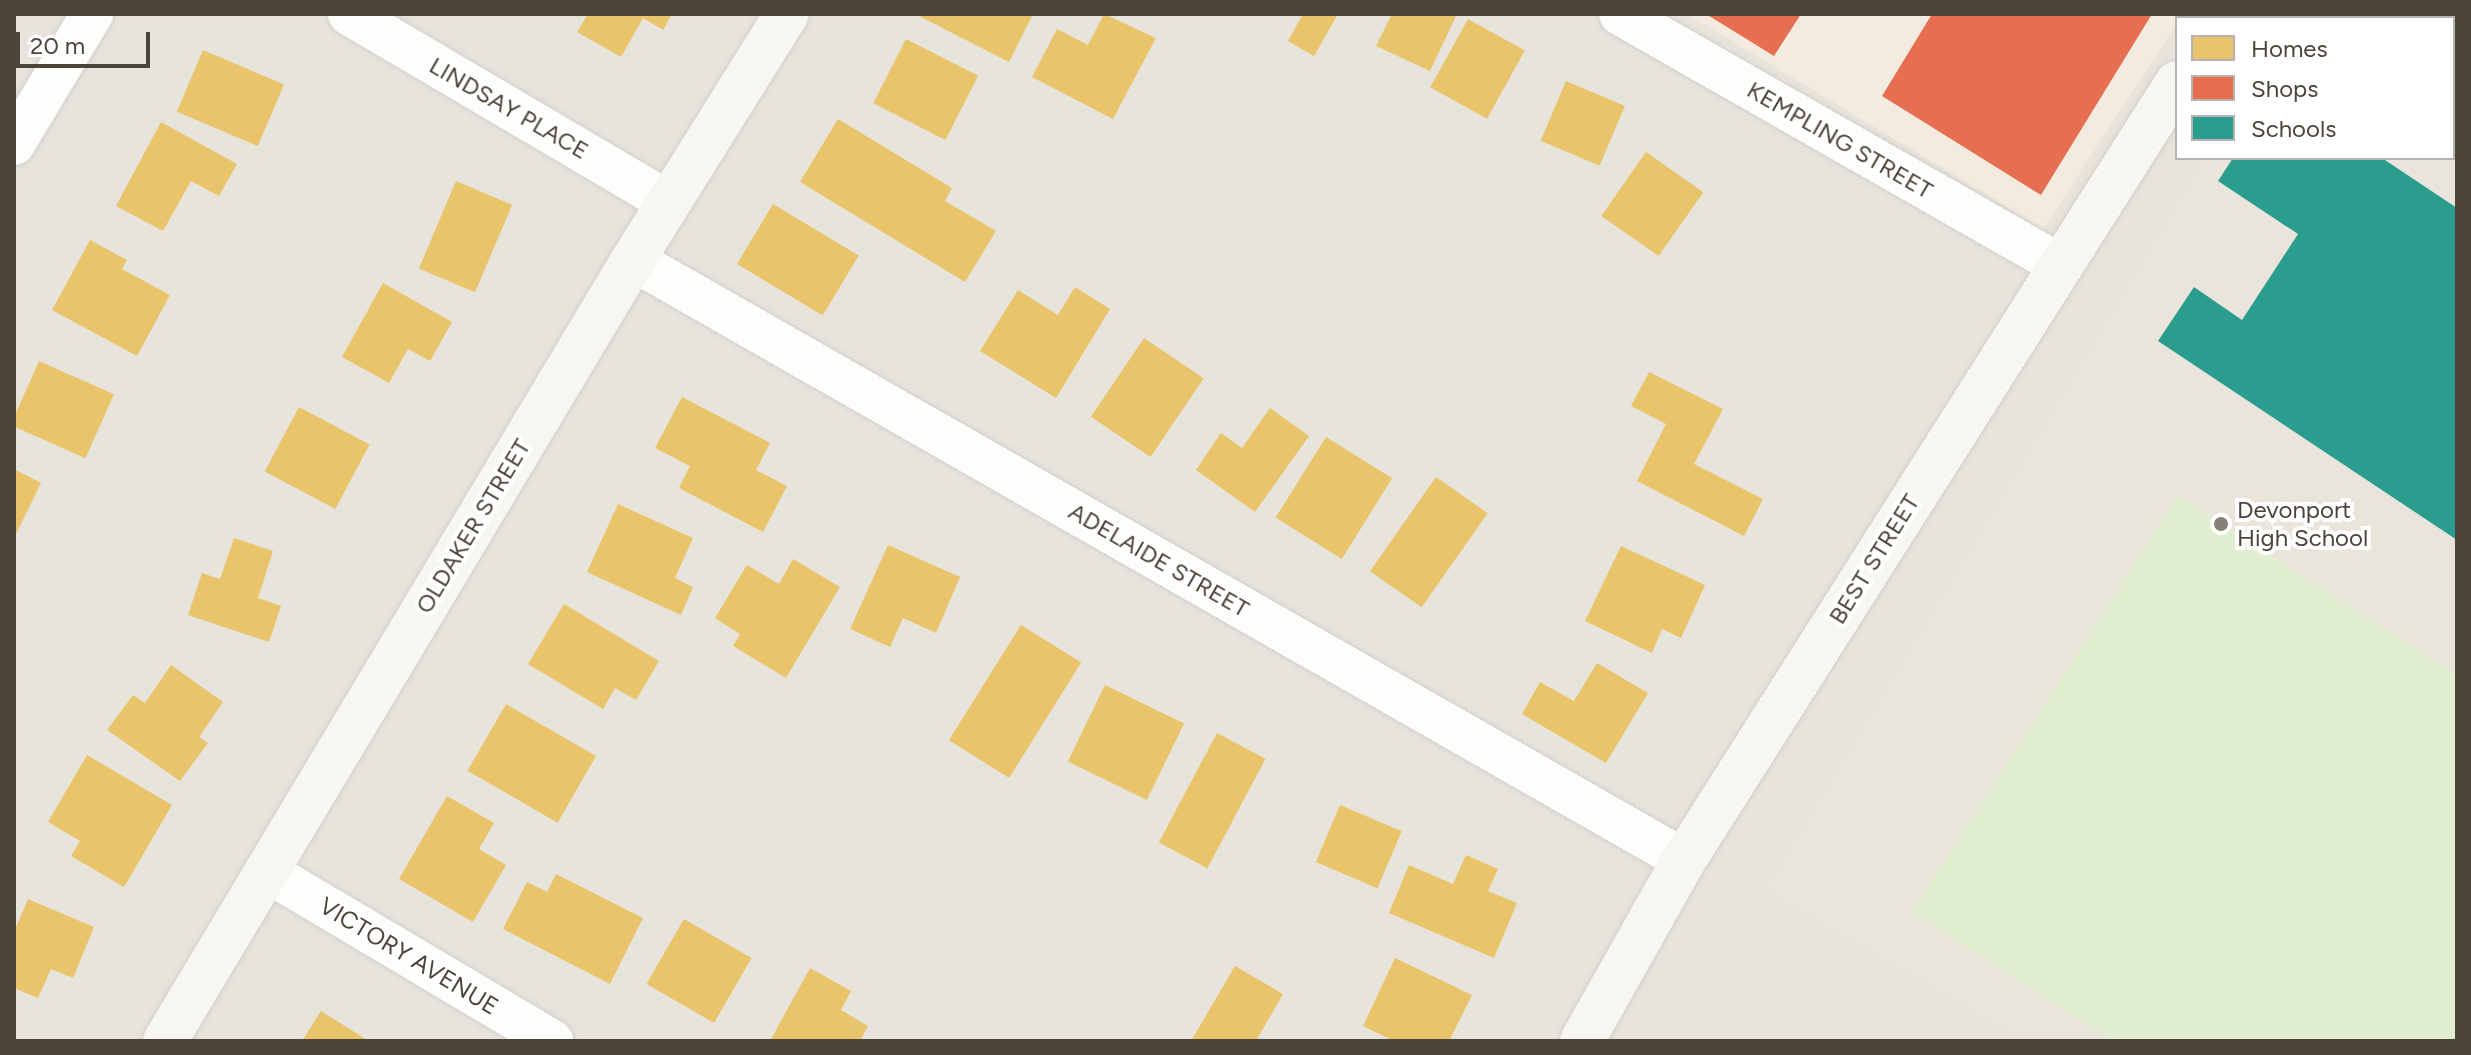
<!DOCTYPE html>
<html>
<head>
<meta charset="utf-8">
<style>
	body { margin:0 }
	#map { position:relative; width:2471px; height:1055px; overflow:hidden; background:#f4f2ee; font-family:Figtree,sans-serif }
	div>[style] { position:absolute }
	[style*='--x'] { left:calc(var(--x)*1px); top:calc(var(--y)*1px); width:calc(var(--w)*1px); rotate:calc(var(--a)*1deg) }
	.residential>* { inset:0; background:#e7e4dc }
	.commercial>* { inset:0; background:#f3ebdf }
	.education>* { inset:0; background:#eae5da }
	.green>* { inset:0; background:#e1eecf }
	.homes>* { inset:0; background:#e9c46a; transform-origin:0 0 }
	.shops>* { inset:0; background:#e76f51 }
	.schools>* { inset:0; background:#2a9d8f }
	.roads { filter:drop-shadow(0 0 2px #d2d0cb) drop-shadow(0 0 2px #d2d0cb) }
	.street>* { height:42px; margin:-21px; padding:0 21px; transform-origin:21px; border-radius:21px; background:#fdfdfc }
	.secondary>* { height:44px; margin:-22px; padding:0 22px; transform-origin:22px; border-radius:22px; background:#f7f6f1 }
	.dots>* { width:22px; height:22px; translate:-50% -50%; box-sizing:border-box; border:4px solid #fff; border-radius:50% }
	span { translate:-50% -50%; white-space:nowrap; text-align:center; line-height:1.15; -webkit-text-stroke:8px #fff; paint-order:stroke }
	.street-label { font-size:24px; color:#4b4439 }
	.poi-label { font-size:24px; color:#4b4439 }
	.left { translate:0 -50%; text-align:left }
	.frame { position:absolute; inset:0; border:16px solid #4b4439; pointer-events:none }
	.legend { position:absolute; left:2175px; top:16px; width:280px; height:144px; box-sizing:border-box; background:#fff; border:2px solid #b7b4b0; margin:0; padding:10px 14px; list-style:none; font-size:24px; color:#4b4439 }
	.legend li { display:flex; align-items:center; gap:16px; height:40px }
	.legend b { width:40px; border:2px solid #b7b4b0 }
	.scale { position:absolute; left:16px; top:32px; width:134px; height:36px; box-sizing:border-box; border:4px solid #4b4439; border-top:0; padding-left:10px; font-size:24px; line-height:28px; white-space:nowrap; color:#4b4439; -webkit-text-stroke:6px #fff; paint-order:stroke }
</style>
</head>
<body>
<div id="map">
	<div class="residential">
		<div style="clip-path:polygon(14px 14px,1688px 14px,2043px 228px,2177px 23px,2177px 158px,2453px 158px,2453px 18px,2180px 18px,2183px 14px,2457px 14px,2457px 1041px,14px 1041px)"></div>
	</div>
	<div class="commercial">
		<div style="clip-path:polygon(1688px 14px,2183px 14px,2043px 229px)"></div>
	</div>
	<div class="education">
		<div style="clip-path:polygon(2292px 14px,2457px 14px,2457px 1041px,2026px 1041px,1766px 890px,2205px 158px,2453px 158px,2453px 18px,2289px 18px)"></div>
	</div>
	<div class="green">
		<div style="clip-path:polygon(2457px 14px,2457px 68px,2453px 66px,2453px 18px,2374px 18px,2369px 15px)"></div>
		<div style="clip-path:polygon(2178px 496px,2457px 675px,2457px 1041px,2113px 1041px,1912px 912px)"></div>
	</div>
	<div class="homes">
		<div style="clip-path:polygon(588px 14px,672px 14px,663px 30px,643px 18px,621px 57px,577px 32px)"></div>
		<div style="clip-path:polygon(915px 14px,1033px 14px,1009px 62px)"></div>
		<div style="clip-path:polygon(1104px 14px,1156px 38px,1113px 119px,1032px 77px,1057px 29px,1088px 45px)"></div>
		<div style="clip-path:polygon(1303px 14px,1338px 14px,1314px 56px,1288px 41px)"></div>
		<div style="clip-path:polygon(1392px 14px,1457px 14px,1430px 71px,1376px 46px)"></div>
		<div style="left:1468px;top:19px;width:65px;height:78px;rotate:29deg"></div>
		<div style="left:906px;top:39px;width:81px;height:72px;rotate:27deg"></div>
		<div style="left:203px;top:50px;width:88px;height:67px;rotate:23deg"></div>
		<div style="left:1566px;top:81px;width:64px;height:65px;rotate:23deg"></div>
		<div style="clip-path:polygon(838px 119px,952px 188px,945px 201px,996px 231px,965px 282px,800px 182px)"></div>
		<div style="clip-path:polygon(161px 122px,237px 164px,219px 196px,191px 181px,163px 231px,116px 206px)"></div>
		<div style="left:1646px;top:152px;width:70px;height:78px;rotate:35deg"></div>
		<div style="left:456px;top:181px;width:61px;height:95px;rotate:23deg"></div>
		<div style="left:773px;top:204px;width:100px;height:70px;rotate:31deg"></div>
		<div style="clip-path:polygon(90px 240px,127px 260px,122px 269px,170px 295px,137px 356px,52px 310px)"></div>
		<div style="clip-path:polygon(383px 283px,452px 322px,430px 361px,408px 349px,389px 383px,342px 357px)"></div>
		<div style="clip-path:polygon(1075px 287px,1110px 309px,1056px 398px,980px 351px,1018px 290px,1058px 315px)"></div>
		<div style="left:1144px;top:338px;width:72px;height:95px;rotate:34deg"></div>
		<div style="left:39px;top:361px;width:82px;height:70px;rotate:24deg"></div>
		<div style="clip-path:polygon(1649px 372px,1723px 409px,1694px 464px,1763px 499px,1744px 536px,1637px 481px,1666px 424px,1631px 406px)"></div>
		<div style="clip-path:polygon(682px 397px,770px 443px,756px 470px,787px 486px,763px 532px,679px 488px,690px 466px,655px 448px)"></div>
		<div style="left:299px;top:407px;width:80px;height:73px;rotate:28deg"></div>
		<div style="clip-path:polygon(1270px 408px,1309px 436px,1255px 512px,1196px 470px,1221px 433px,1242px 448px)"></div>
		<div style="left:1326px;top:437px;width:78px;height:95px;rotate:32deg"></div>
		<div style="clip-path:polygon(14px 469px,41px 483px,14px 538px)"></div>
		<div style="left:1436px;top:477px;width:63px;height:115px;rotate:35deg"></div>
		<div style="clip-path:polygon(618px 504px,693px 538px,675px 578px,693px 587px,681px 615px,587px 572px)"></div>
		<div style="clip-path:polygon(234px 538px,273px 551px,258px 598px,281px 606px,269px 642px,188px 615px,202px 573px,220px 579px)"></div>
		<div style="clip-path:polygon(888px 545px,960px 577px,936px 633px,903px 618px,890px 647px,850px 629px)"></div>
		<div style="clip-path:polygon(1621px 546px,1705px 585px,1681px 638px,1662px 629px,1652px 653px,1585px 621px)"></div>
		<div style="clip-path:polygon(793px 559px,840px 587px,786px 678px,733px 646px,740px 634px,715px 618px,747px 565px,779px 584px)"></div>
		<div style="clip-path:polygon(564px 604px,659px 661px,636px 700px,615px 688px,603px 709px,528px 664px)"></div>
		<div style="left:1021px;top:625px;width:71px;height:136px;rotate:32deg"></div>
		<div style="clip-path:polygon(1597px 663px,1648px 693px,1606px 763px,1522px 714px,1540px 682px,1574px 701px)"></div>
		<div style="clip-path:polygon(171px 665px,223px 702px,199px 737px,208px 743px,180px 781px,107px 730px,133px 695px,145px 703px)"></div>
		<div style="left:1105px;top:685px;width:88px;height:85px;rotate:26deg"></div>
		<div style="left:506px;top:704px;width:104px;height:77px;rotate:30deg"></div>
		<div style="left:1217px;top:733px;width:55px;height:124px;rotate:28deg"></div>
		<div style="clip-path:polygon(87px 755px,172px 805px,124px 887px,71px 856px,80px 841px,48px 822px)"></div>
		<div style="clip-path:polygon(447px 796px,494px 823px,479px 849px,506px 865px,473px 922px,399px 879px)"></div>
		<div style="left:1340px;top:805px;width:67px;height:62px;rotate:23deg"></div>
		<div style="clip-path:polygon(1466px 855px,1498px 869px,1488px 891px,1517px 903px,1494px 958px,1389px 913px,1409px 865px,1453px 884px)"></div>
		<div style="clip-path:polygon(556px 874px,643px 918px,610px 984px,503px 929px,527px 882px,547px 892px)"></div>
		<div style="clip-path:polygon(28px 899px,94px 927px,73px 978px,51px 969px,38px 998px,14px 988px,14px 932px)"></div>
		<div style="left:684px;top:919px;width:78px;height:75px;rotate:30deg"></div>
		<div style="clip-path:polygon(1395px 958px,1472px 995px,1449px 1041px,1394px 1041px,1363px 1026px)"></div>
		<div style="clip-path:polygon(1235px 966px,1283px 994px,1256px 1041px,1191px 1041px)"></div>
		<div style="clip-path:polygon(810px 968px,851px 991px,841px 1010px,868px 1026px,860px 1041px,770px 1041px)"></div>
		<div style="clip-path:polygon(321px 1011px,369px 1041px,302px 1041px)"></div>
	</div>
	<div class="shops">
		<div style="clip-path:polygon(1706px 14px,1801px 14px,1774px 56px)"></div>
		<div style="clip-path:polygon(1932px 14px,2152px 14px,2041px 195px,1882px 96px)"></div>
	</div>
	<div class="schools">
		<div style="clip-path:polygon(2233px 158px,2382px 158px,2457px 208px,2457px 540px,2158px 341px,2194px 287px,2242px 320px,2298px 234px,2218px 181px)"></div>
	</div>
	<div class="roads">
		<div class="street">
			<div style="--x:349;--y:14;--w:370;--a:30.5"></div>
			<div style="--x:1620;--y:14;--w:507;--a:29.7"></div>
			<div style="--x:14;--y:144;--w:152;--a:-59"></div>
			<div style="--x:633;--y:260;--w:1210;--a:29.72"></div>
			<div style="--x:266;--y:871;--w:333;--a:30.7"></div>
		</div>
		<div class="secondary">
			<div style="--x:2219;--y:18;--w:4;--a:-63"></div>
			<div style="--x:165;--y:1041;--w:910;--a:-59.07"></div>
			<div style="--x:633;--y:260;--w:290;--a:-58"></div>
			<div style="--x:1582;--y:1041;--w:208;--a:-60.6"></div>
			<div style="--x:1684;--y:860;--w:920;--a:-57.61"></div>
		</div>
	</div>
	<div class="dots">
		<div style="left:2221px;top:524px;background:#868178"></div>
	</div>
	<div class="street-label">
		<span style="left:509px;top:108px;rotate:30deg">LINDSAY PLACE</span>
		<span style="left:1840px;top:140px;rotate:30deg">KEMPLING STREET</span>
		<span style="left:473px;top:526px;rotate:-59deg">OLDAKER STREET</span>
		<span style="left:1874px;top:559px;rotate:-58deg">BEST STREET</span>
		<span style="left:1159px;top:560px;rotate:30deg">ADELAIDE STREET</span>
		<span style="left:409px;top:956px;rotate:31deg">VICTORY AVENUE</span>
	</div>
	<div class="poi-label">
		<span class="left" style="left:2237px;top:524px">Devonport<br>High School</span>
	</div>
	<div class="frame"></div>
	<ul class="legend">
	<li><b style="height:22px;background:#e9c46a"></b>Homes</li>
	<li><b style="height:22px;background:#e76f51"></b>Shops</li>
	<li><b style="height:22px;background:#2a9d8f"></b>Schools</li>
	</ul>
	<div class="scale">20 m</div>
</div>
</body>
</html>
